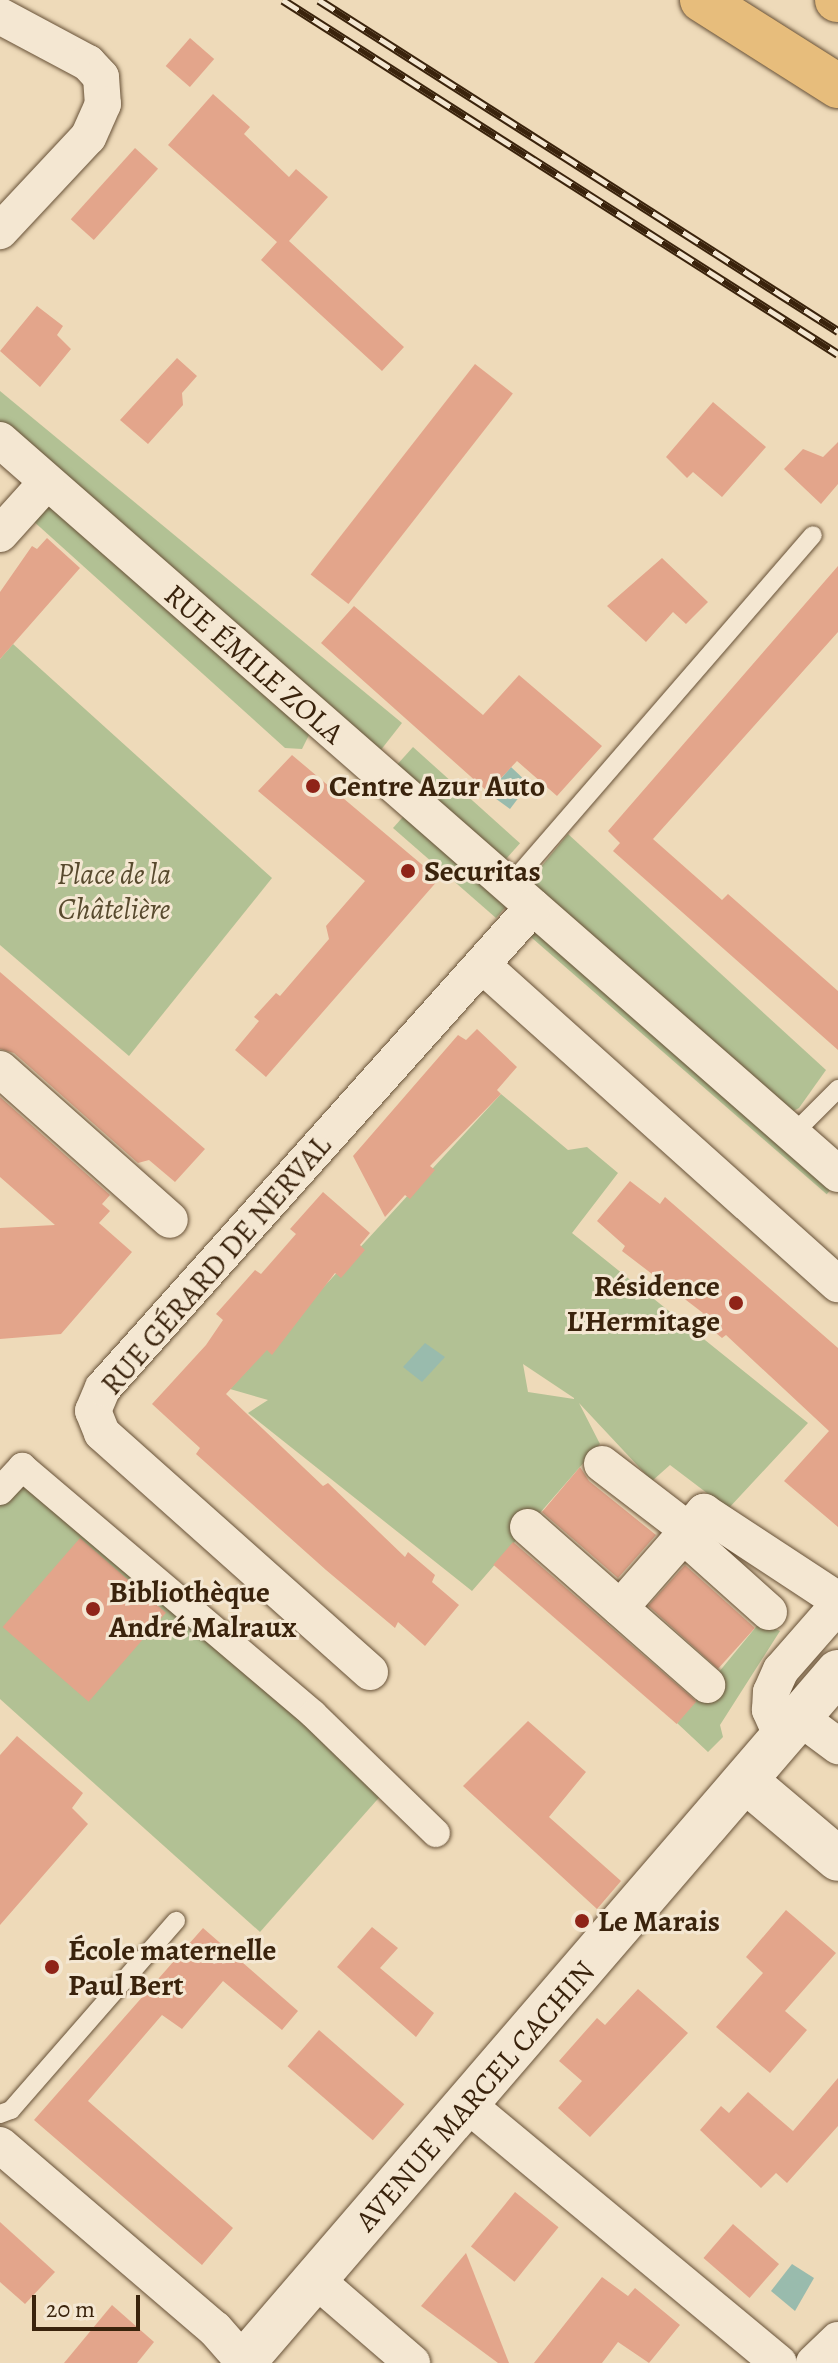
<!DOCTYPE html>
<html>
<head>
<meta charset="utf-8">
<style>
	body { margin:0 }
	#map { position:relative; width:838px; height:2363px; overflow:hidden; background:#eedab9; font-family:Alegreya,serif }
	div>[style] { position:absolute }
	[style*='--x'] { left:calc(var(--x)*1px); top:calc(var(--y)*1px); width:calc(var(--w)*1px); rotate:calc(var(--a)*1deg) }
	.green>* { inset:0; background:#b2c194; transform-origin:0 0 }
	.water>* { inset:0; background:#99bbad }
	.building>* { inset:0; background:#e3a58b; transform-origin:0 0 }
	.roads { filter:drop-shadow(0 0 2px #675137) drop-shadow(0 0 2px #675137) }
	.service>* { height:18px; margin:-9px; padding:0 9px; transform-origin:9px; border-radius:9px; background:#f4e7d2 }
	.pedestrian>* { height:28px; margin:-14px; padding:0 14px; transform-origin:14px; border-radius:14px; background:#f4e7d2 }
	.minor>* { height:36px; margin:-18px; padding:0 18px; transform-origin:18px; border-radius:18px; background:#f4e7d2 }
	.tertiary>* { height:44px; margin:-22px; padding:0 22px; transform-origin:22px; border-radius:22px; background:#f4e7d2 }
	.trunk>* { height:44px; margin:-22px; padding:0 22px; transform-origin:22px; border-radius:22px; background:#e7bd7c }
	.rail>* { height:9px; margin-top:-4.5px; transform-origin:0; background:repeating-linear-gradient(90deg,#f4e7d2 0 18px,#3a230c 0 36px); box-sizing:border-box; border-block:2px solid #3a230c }
	.dots>* { width:22px; height:22px; translate:-50% -50%; box-sizing:border-box; border:4px solid #f4e7d2; border-radius:50% }
	span { translate:-50% -50%; white-space:nowrap; text-align:center; line-height:1.15; -webkit-text-stroke:6px #f4e7d2; paint-order:stroke }
	.street-label { font-size:30px; color:#3a230c }
	.poi-label { font-size:30px; color:#3a230c; font-weight:700 }
	.left { translate:0 -50%; text-align:left }
	.right { translate:-100% -50%; text-align:right }
	.park-label { font-size:30px; color:#584a2e; font-style:italic }
	.scale { position:absolute; left:32px; top:2295px; width:108px; height:36px; box-sizing:border-box; border:4px solid #3a230c; border-top:0; padding-left:10px; font-size:24px; line-height:28px; white-space:nowrap; color:#3a230c; -webkit-text-stroke:6px #f4e7d2; paint-order:stroke }
</style>
</head>
<body>
<div id="map">
	<div class="green">
		<div style="clip-path:polygon(0 391px,402px 723px,373px 760px,0 433px)"></div>
		<div style="clip-path:polygon(30px 483px,313px 727px,302px 749px,285px 748px,21px 510px)"></div>
		<div style="clip-path:polygon(13px 644px,272px 878px,129px 1056px,0 945px,0 659px)"></div>
		<div style="left:413px;top:747px;width:144px;height:36px;rotate:42deg"></div>
		<div style="clip-path:polygon(410px 809px,510px 902px,496px 918px,393px 828px)"></div>
		<div style="clip-path:polygon(568px 834px,826px 1070px,799px 1108px,782px 1117px,522px 890px)"></div>
		<div style="left:536px;top:919px;width:400px;height:17px;rotate:41deg"></div>
		<div style="clip-path:polygon(evenodd,501px 1094px,568px 1150px,587px 1147px,618px 1173px,572px 1233px,808px 1423px,728px 1509px,670px 1465px,652px 1481px,579px 1403px,600px 1444px,472px 1591px,248px 1413px,268px 1400px,230px 1389px,501px 1094px,523px 1364px,574px 1398px,574px 1399px,528px 1392px,523px 1364px)"></div>
		<div style="clip-path:polygon(18px 1472px,384px 1792px,260px 1932px,0 1699px,0 1492px)"></div>
		<div style="clip-path:polygon(760px 1622px,780px 1631px,720px 1725px,723px 1737px,708px 1752px,677px 1723px)"></div>
	</div>
	<div class="water">
		<div style="clip-path:polygon(511px 767px,529px 784px,510px 809px,488px 793px)"></div>
		<div style="clip-path:polygon(425px 1343px,445px 1357px,422px 1382px,403px 1367px)"></div>
		<div style="clip-path:polygon(792px 2264px,814px 2278px,795px 2311px,771px 2291px)"></div>
	</div>
	<div class="building">
		<div style="left:190px;top:38px;width:32px;height:37px;rotate:41deg"></div>
		<div style="clip-path:polygon(213px 94px,250px 127px,244px 134px,289px 177px,296px 169px,328px 197px,289px 241px,404px 347px,382px 371px,261px 260px,277px 242px,168px 145px)"></div>
		<div style="left:135px;top:148px;width:31px;height:96px;rotate:42deg"></div>
		<div style="clip-path:polygon(37px 306px,63px 326px,57px 335px,71px 349px,40px 387px,0 351px)"></div>
		<div style="clip-path:polygon(177px 358px,197px 376px,182px 393px,183px 405px,148px 444px,120px 420px)"></div>
		<div style="left:475px;top:364px;width:48px;height:267px;rotate:38deg"></div>
		<div style="clip-path:polygon(713px 402px,766px 447px,722px 497px,693px 472px,687px 478px,666px 457px)"></div>
		<div style="clip-path:polygon(838px 442px,838px 484px,821px 504px,784px 469px,803px 449px,823px 457px)"></div>
		<div style="clip-path:polygon(47px 538px,80px 568px,0 659px,0 592px,32px 546px,37px 549px)"></div>
		<div style="clip-path:polygon(662px 558px,708px 602px,686px 624px,673px 612px,646px 642px,607px 606px)"></div>
		<div style="clip-path:polygon(838px 566px,838px 632px,653px 839px,722px 900px,728px 894px,838px 991px,838px 1050px,613px 851px,620px 843px,608px 831px)"></div>
		<div style="clip-path:polygon(354px 606px,483px 715px,519px 675px,602px 746px,557px 796px,517px 761px,488px 792px,321px 643px)"></div>
		<div style="clip-path:polygon(292px 755px,439px 879px,266px 1077px,235px 1050px,259px 1021px,254px 1017px,276px 993px,280px 996px,329px 939px,326px 926px,365px 881px,258px 791px)"></div>
		<div style="clip-path:polygon(0 972px,205px 1149px,175px 1182px,149px 1160px,138px 1163px,14px 1053px,0 1049px)"></div>
		<div style="clip-path:polygon(477px 1029px,517px 1067px,497px 1090px,501px 1094px,430px 1166px,435px 1170px,410px 1199px,405px 1195px,385px 1217px,353px 1156px,458px 1035px,466px 1040px)"></div>
		<div style="clip-path:polygon(0 1097px,110px 1195px,102px 1204px,110px 1211px,99px 1223px,132px 1252px,61px 1334px,0 1339px,0 1228px,55px 1225px,0 1177px)"></div>
		<div style="clip-path:polygon(630px 1181px,660px 1204px,665px 1197px,838px 1348px,838px 1527px,784px 1481px,829px 1431px,726px 1335px,722px 1338px,699px 1319px,703px 1313px,622px 1251px,625px 1246px,597px 1221px)"></div>
		<div style="clip-path:polygon(323px 1192px,370px 1233px,360px 1245px,365px 1250px,341px 1278px,335px 1273px,272px 1355px,267px 1350px,226px 1394px,323px 1486px,328px 1483px,405px 1557px,408px 1552px,435px 1575px,432px 1582px,459px 1605px,425px 1646px,398px 1622px,395px 1628px,326px 1570px,196px 1454px,200px 1448px,152px 1404px,206px 1345px,223px 1320px,216px 1314px,255px 1270px,261px 1274px,296px 1234px,290px 1229px)"></div>
		<div style="clip-path:polygon(580px 1467px,589px 1481px,656px 1535px,618px 1578px,542px 1512px)"></div>
		<div style="left:80px;top:1538px;width:114px;height:118px;rotate:41deg"></div>
		<div style="left:513px;top:1542px;width:243px;height:30px;rotate:41deg"></div>
		<div style="left:685px;top:1565px;width:94px;height:55px;rotate:42deg"></div>
		<div style="clip-path:polygon(528px 1721px,586px 1772px,549px 1817px,621px 1881px,597px 1909px,463px 1786px)"></div>
		<div style="clip-path:polygon(17px 1736px,83px 1793px,72px 1808px,88px 1824px,0 1925px,0 1755px)"></div>
		<div style="clip-path:polygon(786px 1910px,836px 1953px,785px 2011px,807px 2030px,770px 2073px,716px 2027px,763px 1973px,746px 1957px)"></div>
		<div style="clip-path:polygon(372px 1927px,398px 1948px,380px 1968px,434px 2013px,416px 2037px,337px 1967px)"></div>
		<div style="clip-path:polygon(203px 1928px,298px 2011px,282px 2030px,223px 1981px,182px 2029px,162px 2015px,88px 2101px,233px 2228px,202px 2265px,34px 2120px)"></div>
		<div style="clip-path:polygon(638px 1989px,688px 2033px,590px 2137px,558px 2108px,582px 2081px,559px 2061px,597px 2018px,605px 2025px)"></div>
		<div style="left:319px;top:2030px;width:113px;height:48px;rotate:41deg"></div>
		<div style="clip-path:polygon(838px 2078px,838px 2126px,787px 2183px,776px 2173px,761px 2188px,700px 2130px,721px 2106px,729px 2113px,748px 2092px,793px 2131px)"></div>
		<div style="left:515px;top:2192px;width:56px;height:70px;rotate:39deg"></div>
		<div style="clip-path:polygon(0 2222px,55px 2272px,25px 2304px,0 2282px)"></div>
		<div style="left:733px;top:2224px;width:61px;height:45px;rotate:41deg"></div>
		<div style="clip-path:polygon(466px 2253px,509px 2363px,498px 2363px,421px 2306px)"></div>
		<div style="clip-path:polygon(602px 2277px,628px 2296px,635px 2288px,680px 2325px,649px 2363px,618px 2342px,602px 2363px,534px 2363px)"></div>
		<div style="clip-path:polygon(112px 2305px,154px 2342px,137px 2363px,64px 2363px)"></div>
	</div>
	<div class="roads">
		<div class="service">
			<div style="--x:509;--y:886;--w:464;--a:-49.1"></div>
			<div style="--x:793;--y:1134;--w:64;--a:-45"></div>
			<div style="--x:0;--y:2114;--w:12;--a:-20"></div>
			<div style="--x:11;--y:2110;--w:251;--a:-48.9"></div>
		</div>
		<div class="pedestrian">
			<div style="--x:0;--y:1491;--w:33;--a:-47"></div>
			<div style="--x:22;--y:1467;--w:382;--a:40.3"></div>
			<div style="--x:313;--y:1714;--w:171;--a:44.1"></div>
		</div>
		<div class="minor">
			<div style="--x:0;--y:16;--w:100;--a:28.1"></div>
			<div style="--x:88;--y:63;--w:19;--a:47"></div>
			<div style="--x:101;--y:77;--w:27;--a:86"></div>
			<div style="--x:103;--y:104;--w:36;--a:114"></div>
			<div style="--x:88;--y:137;--w:129;--a:133.1"></div>
			<div style="--x:0;--y:440;--w:1114;--a:41.21"></div>
			<div style="--x:0;--y:534;--w:69;--a:-48"></div>
			<div style="--x:482;--y:965;--w:478;--a:41.9"></div>
			<div style="--x:0;--y:1069;--w:227;--a:41.6"></div>
			<div style="--x:602;--y:1464;--w:108;--a:37.5"></div>
			<div style="--x:528;--y:1527;--w:239;--a:41.4"></div>
			<div style="--x:684;--y:1536;--w:114;--a:41.8"></div>
			<div style="--x:620;--y:1608;--w:128;--a:-48.8"></div>
			<div style="--x:704;--y:1512;--w:160;--a:33.3"></div>
			<div style="--x:370;--y:1672;--w:359;--a:-138.3"></div>
			<div style="--x:102;--y:1433;--w:24;--a:-112"></div>
			<div style="--x:93;--y:1411;--w:25;--a:-67"></div>
			<div style="--x:103;--y:1388;--w:645;--a:-48.2"></div>
			<div style="--x:799;--y:1717;--w:49;--a:36.6"></div>
			<div style="--x:782;--y:1737;--w:30;--a:-114"></div>
			<div style="--x:770;--y:1710;--w:18;--a:-87"></div>
			<div style="--x:771;--y:1692;--w:24;--a:-66"></div>
			<div style="--x:781;--y:1670;--w:86;--a:-48.8"></div>
			<div style="--x:468;--y:2105;--w:404;--a:39.7"></div>
			<div style="--x:0;--y:2145;--w:283;--a:40.6"></div>
			<div style="--x:215;--y:2329;--w:44;--a:48.7"></div>
			<div style="--x:316;--y:2280;--w:127;--a:40.8"></div>
			<div style="--x:814;--y:2363;--w:33;--a:-44"></div>
		</div>
		<div class="tertiary">
			<div style="--x:747;--y:1782;--w:119;--a:40.2"></div>
			<div style="--x:243;--y:2363;--w:912;--a:-49.27"></div>
		</div>
		<div class="trunk">
			<div style="--x:702;--y:0;--w:161;--a:32.3"></div>
			<div style="--x:837;--y:0;--w:1;--a:0"></div>
		</div>
	</div>
	<div class="rail">
		<div style="--x:283;--y:0;--w:658;--a:32.53"></div>
		<div style="--x:319;--y:0;--w:616;--a:32.53"></div>
	</div>
	<div class="dots">
		<div style="left:313px;top:786px;background:#8f2418"></div>
		<div style="left:408px;top:871px;background:#8f2418"></div>
		<div style="left:736px;top:1303px;background:#8f2418"></div>
		<div style="left:93px;top:1609px;background:#8f2418"></div>
		<div style="left:582px;top:1921px;background:#8f2418"></div>
		<div style="left:52px;top:1967px;background:#8f2418"></div>
	</div>
	<div class="street-label">
		<span style="left:254px;top:664px;rotate:41deg">RUE ÉMILE ZOLA</span>
		<span style="left:216px;top:1265px;rotate:-49deg">RUE GÉRARD DE NERVAL</span>
		<span style="left:475px;top:2096px;rotate:-49deg">AVENUE MARCEL CACHIN</span>
	</div>
	<div class="poi-label">
		<span class="left" style="left:329px;top:786px">Centre Azur Auto</span>
		<span class="left" style="left:424px;top:871px">Securitas</span>
		<span class="right" style="left:720px;top:1303px">Résidence<br>L'Hermitage</span>
		<span class="left" style="left:109px;top:1609px">Bibliothèque<br>André Malraux</span>
		<span class="left" style="left:598px;top:1921px">Le Marais</span>
		<span class="left" style="left:68px;top:1967px">École maternelle<br>Paul Bert</span>
	</div>
	<div class="park-label">
		<span style="left:114px;top:891px">Place de la<br>Châtelière</span>
	</div>
	<div class="scale">20 m</div>
</div>
</body>
</html>
